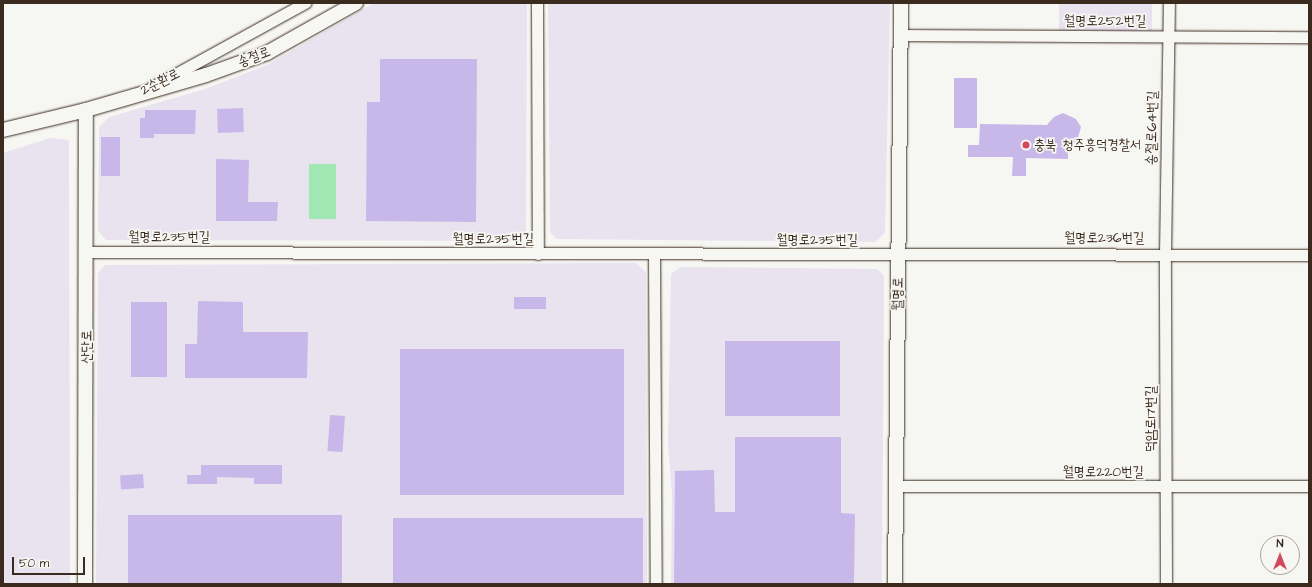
<!DOCTYPE html>
<html>
<head>
<meta charset="utf-8">
<style>
	body { margin:0 }
	#map { position:relative; width:1312px; height:587px; overflow:hidden; background:#f6f6f2; font-family:"Architects Daughter","Poor Story",sans-serif }
	div>[style] { position:absolute }
	[style*='--x'] { left:calc(var(--x)*1px); top:calc(var(--y)*1px); width:calc(var(--w)*1px); rotate:calc(var(--a)*1deg) }
	.built>* { inset:0; background:#e8e3ef; transform-origin:0 0 }
	.green>* { inset:0; background:#a1e7b4; transform-origin:0 0 }
	.building>* { inset:0; background:#c8b8e9; transform-origin:0 0 }
	.roads { filter:drop-shadow(0 0 1px #3b2a1e) drop-shadow(0 0 1px #3b2a1e) }
	.minor>* { height:11px; margin:-5.5px; padding:0 5.5px; transform-origin:5.5px; border-radius:5.5px; background:#f6f6f2 }
	.tertiary>* { height:14px; margin:-7px; padding:0 7px; transform-origin:7px; border-radius:7px; background:#f6f6f2 }
	.dots>* { width:11px; height:11px; translate:-50% -50%; box-sizing:border-box; border:2px solid #f6f6f2; border-radius:50% }
	span { translate:-50% -50%; white-space:nowrap; text-align:center; line-height:1.15; -webkit-text-stroke:3.5px #f6f6f2; paint-order:stroke }
	.street-label { font-size:14px; color:#3b2a1e }
	.poi-label { font-size:14px; color:#3b2a1e }
	.left { translate:0 -50%; text-align:left }
	.frame { position:absolute; inset:0; border:4px solid #3b2a1e; pointer-events:none }
	.north { position:absolute; left:1260px; top:535px; width:40px; height:40px; box-sizing:border-box; background:#f6f6f2; border:1px solid #aba49d; border-radius:50%; rotate:0deg; font-size:11px; font-weight:700; line-height:16px; text-align:center; color:#3b2a1e }
	.north::after { content:''; display:block; margin:auto; width:14px; height:18px; background:#d1495b; clip-path:polygon(50% 0,100% 100%,50% 72%,0 100%) }
	.scale { position:absolute; left:12px; top:557px; width:73px; height:18px; box-sizing:border-box; border:2px solid #3b2a1e; border-top:0; padding-left:5px; font-size:12px; line-height:14px; white-space:nowrap; color:#3b2a1e; -webkit-text-stroke:3px #f6f6f2; paint-order:stroke }
</style>
</head>
<body>
<div id="map">
	<div class="built">
		<div style="clip-path:polygon(374px 3px,527px 3px,526px 232px,518px 241px,106px 240px,98px 230px,99px 127px,109px 117px,205px 89px,267px 65px)"></div>
		<div style="clip-path:polygon(548px 3px,890px 3px,885px 233px,875px 242px,557px 239px,550px 232px)"></div>
		<div style="left:1059px;top:3px;width:93px;height:29px"></div>
		<div style="clip-path:polygon(50px 138px,69px 140px,70px 584px,3px 584px,3px 153px)"></div>
		<div style="clip-path:polygon(636px 263px,646px 272px,647px 584px,96px 584px,98px 273px,105px 265px)"></div>
		<div style="clip-path:polygon(681px 267px,877px 269px,884px 276px,882px 584px,671px 584px,672px 494px,668px 443px,671px 274px)"></div>
	</div>
	<div class="green">
		<div style="left:309px;top:164px;width:27px;height:55px"></div>
	</div>
	<div class="building">
		<div style="clip-path:polygon(380px 59px,477px 59px,476px 222px,366px 221px,367px 102px,380px 102px)"></div>
		<div style="left:954px;top:78px;width:23px;height:50px"></div>
		<div style="left:243px;top:108px;width:24px;height:26px;rotate:88deg"></div>
		<div style="clip-path:polygon(145px 110px,196px 110px,195px 134px,154px 134px,154px 138px,140px 138px,140px 118px,145px 118px)"></div>
		<div style="clip-path:polygon(1063px 113px,1076px 119px,1081px 127px,1077px 141px,1068px 147px,1068px 159px,1026px 158px,1026px 176px,1012px 176px,1013px 157px,968px 157px,968px 145px,979px 145px,980px 124px,1047px 125px,1054px 117px)"></div>
		<div style="left:101px;top:137px;width:19px;height:39px"></div>
		<div style="clip-path:polygon(216px 159px,249px 160px,248px 202px,278px 202px,277px 221px,216px 221px)"></div>
		<div style="left:514px;top:297px;width:32px;height:12px"></div>
		<div style="clip-path:polygon(198px 301px,243px 302px,243px 332px,308px 332px,307px 378px,185px 378px,185px 344px,197px 344px)"></div>
		<div style="left:131px;top:302px;width:36px;height:75px"></div>
		<div style="left:725px;top:341px;width:115px;height:75px"></div>
		<div style="left:400px;top:349px;width:224px;height:146px"></div>
		<div style="left:330px;top:415px;width:15px;height:36px;rotate:4deg"></div>
		<div style="clip-path:polygon(735px 437px,841px 437px,841px 513px,855px 514px,854px 584px,674px 584px,675px 471px,714px 470px,715px 512px,735px 512px)"></div>
		<div style="clip-path:polygon(201px 465px,282px 465px,282px 484px,254px 484px,254px 478px,217px 477px,217px 484px,187px 484px,187px 475px,201px 475px)"></div>
		<div style="left:143px;top:474px;width:14px;height:23px;rotate:86deg"></div>
		<div style="left:128px;top:515px;width:214px;height:69px"></div>
		<div style="left:393px;top:518px;width:250px;height:66px"></div>
	</div>
	<div class="roads">
		<div class="minor">
			<div style="--x:537;--y:3;--w:251;--a:89.8"></div>
			<div style="--x:901;--y:35;--w:408;--a:0.3"></div>
			<div style="--x:152;--y:87;--w:175;--a:-28.8"></div>
			<div style="--x:87;--y:252;--w:1222;--a:0.14"></div>
			<div style="--x:654;--y:254;--w:330;--a:89.7"></div>
			<div style="--x:896;--y:486;--w:413;--a:0"></div>
			<div style="--x:1166;--y:584;--w:330;--a:-90.2"></div>
			<div style="--x:1165;--y:254;--w:251;--a:-89.1"></div>
		</div>
		<div class="tertiary">
			<div style="--x:3;--y:130;--w:85;--a:-13.5"></div>
			<div style="--x:86;--y:110;--w:125;--a:-16.3"></div>
			<div style="--x:206;--y:75;--w:65;--a:-19.8"></div>
			<div style="--x:267;--y:53;--w:102;--a:-29.3"></div>
			<div style="--x:85;--y:584;--w:474;--a:-89.9"></div>
			<div style="--x:895;--y:584;--w:581;--a:-89.41"></div>
		</div>
	</div>
	<div class="dots">
		<div style="left:1026px;top:145px;background:#d1495b"></div>
	</div>
	<div class="street-label">
		<span style="left:1105px;top:21px">월명로252번길</span>
		<span style="left:254px;top:57px;rotate:-21deg">송절로</span>
		<span style="left:160px;top:82px;rotate:-27deg">2순환로</span>
		<span style="left:1152px;top:128px;rotate:-89deg">송절로64번길</span>
		<span style="left:169px;top:237px">월명로235번길</span>
		<span style="left:1104px;top:238px">월명로236번길</span>
		<span style="left:493px;top:239px">월명로235번길</span>
		<span style="left:817px;top:240px">월명로235번길</span>
		<span style="left:898px;top:294px;rotate:-89deg">월명로</span>
		<span style="left:87px;top:347px;rotate:-90deg">산단로</span>
		<span style="left:1151px;top:419px;rotate:-90deg">덕암로17번길</span>
		<span style="left:1103px;top:472px">월명로220번길</span>
	</div>
	<div class="poi-label">
		<span class="left" style="left:1034px;top:145px">충북 청주흥덕경찰서</span>
	</div>
	<div class="frame"></div>
	<div class="north">N</div>
	<div class="scale">50 m</div>
</div>
</body>
</html>
